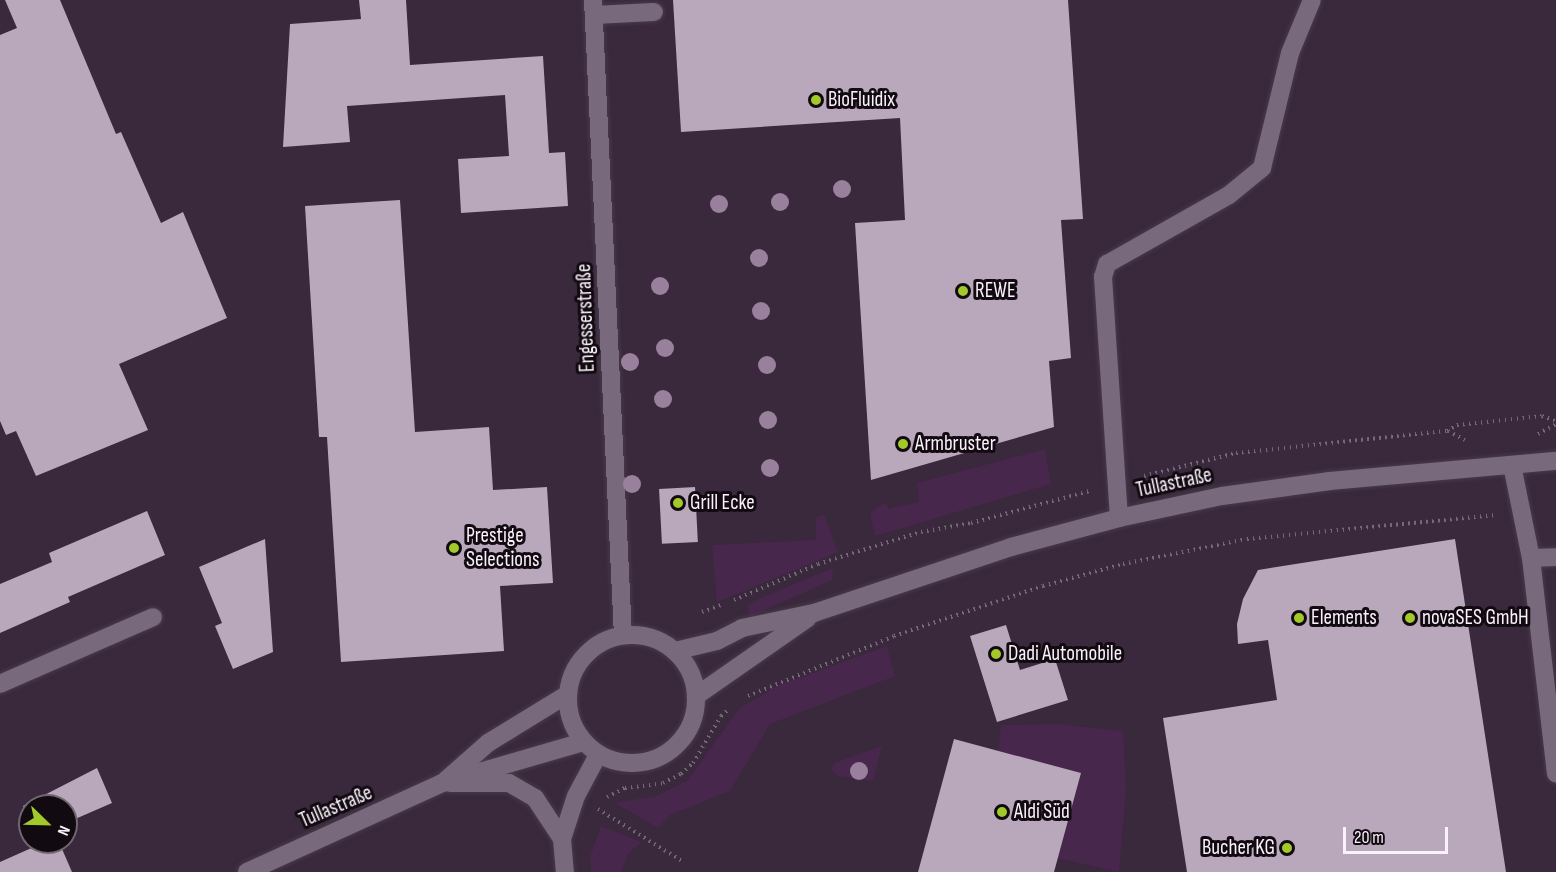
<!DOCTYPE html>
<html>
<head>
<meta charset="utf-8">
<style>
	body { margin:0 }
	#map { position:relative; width:1556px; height:872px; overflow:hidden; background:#2c1e2e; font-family:"Sofia Sans Condensed",sans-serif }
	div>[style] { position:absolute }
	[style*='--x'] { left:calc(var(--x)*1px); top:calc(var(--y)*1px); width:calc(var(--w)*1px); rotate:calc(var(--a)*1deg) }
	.built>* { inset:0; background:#3a283c }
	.green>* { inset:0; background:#48274d }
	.building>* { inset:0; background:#b9a7bc; transform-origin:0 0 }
	.path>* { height:4px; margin-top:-2px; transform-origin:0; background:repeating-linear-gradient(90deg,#756977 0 1.5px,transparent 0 6px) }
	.roads { filter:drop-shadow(0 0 2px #473b49) drop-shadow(0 0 2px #473b49) }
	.service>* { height:18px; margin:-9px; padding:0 9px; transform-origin:9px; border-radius:9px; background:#79697c }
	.minor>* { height:18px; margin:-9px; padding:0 9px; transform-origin:9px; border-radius:9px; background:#79697c }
	.tertiary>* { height:18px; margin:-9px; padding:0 9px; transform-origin:9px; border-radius:9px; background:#79697c }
	.tertiary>.ring { margin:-9px; padding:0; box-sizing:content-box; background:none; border:18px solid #79697c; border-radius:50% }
	.trees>* { width:18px; height:18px; margin:-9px; border-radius:50%; background:#99809d }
	.dots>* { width:16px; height:16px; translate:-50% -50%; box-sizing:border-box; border:3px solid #110b11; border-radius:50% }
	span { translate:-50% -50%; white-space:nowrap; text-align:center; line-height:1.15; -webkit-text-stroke:6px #110b11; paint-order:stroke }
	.poi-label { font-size:21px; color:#fbf1fc }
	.left { translate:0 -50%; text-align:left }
	.right { translate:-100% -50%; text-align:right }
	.street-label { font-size:21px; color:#fbf1fc }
	.north { position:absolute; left:18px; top:794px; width:60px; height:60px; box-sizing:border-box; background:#110b11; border:2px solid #6f676f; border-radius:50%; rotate:113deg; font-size:16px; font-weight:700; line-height:24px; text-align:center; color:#fbf1fc }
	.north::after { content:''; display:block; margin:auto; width:21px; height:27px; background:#a2c929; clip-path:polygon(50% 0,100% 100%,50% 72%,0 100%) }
	.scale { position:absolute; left:1343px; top:827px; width:105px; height:27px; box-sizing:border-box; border:3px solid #fbf1fc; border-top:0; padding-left:8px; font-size:18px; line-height:21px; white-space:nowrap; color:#fbf1fc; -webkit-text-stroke:4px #110b11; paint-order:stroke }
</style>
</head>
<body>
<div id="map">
	<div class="built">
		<div style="clip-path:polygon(evenodd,0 0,1556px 0,1556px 872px,0 872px,0 0,30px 806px,66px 806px,66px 842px,30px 842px,30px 806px)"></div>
	</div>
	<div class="green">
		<div style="clip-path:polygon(1045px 449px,1051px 484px,875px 536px,870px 513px,886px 502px,888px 509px,919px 502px,917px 483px)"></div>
		<div style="clip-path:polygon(824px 515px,838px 552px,717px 602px,712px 545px,816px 540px,816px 517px)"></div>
		<div style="clip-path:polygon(833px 568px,832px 580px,750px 617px,747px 606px,758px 599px)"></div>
		<div style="clip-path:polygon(887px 646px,895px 676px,770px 724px,730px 791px,670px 815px,658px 828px,615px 803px,656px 796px,687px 781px,740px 708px,777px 686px)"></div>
		<div style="clip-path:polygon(1058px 724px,1123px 731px,1126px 790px,1119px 872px,1058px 858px,1081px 773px,998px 751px,1001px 725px)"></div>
		<div style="clip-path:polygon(882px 746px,873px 781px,838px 776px,831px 770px,834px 763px)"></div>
		<div style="clip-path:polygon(601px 826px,641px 842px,628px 854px,621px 872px,591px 872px,590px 857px)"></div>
	</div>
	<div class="building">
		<div style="clip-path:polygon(5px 0,60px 0,116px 134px,121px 132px,161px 223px,183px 212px,227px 318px,119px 364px,148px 430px,36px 476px,16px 431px,6px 435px,0 421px,0 35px,17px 28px)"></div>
		<div style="clip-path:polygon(359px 0,406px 0,410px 65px,543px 56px,549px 153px,565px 152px,568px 206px,461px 213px,458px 159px,509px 156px,505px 95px,347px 106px,350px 142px,283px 147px,290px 24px,361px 19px)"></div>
		<div style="clip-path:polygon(673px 0,1068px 0,1083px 219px,1061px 220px,1071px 358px,1049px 361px,1054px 427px,871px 480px,855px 223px,905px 220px,900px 118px,681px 132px)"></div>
		<div style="clip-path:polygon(400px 200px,415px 432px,489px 427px,493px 490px,547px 487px,553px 583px,500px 586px,504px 651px,341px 662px,327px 437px,319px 437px,305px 206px)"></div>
		<div style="left:695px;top:487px;width:55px;height:36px;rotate:87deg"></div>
		<div style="clip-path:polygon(147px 511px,165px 555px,68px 597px,70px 602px,0 633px,0 584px,52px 562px,49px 553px)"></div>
		<div style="clip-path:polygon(265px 539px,273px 652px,233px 669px,215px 626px,222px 623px,199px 567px)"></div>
		<div style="clip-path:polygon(1455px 539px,1506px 872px,1187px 872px,1163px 718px,1277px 700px,1268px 640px,1238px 644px,1237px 624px,1243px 599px,1258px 570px)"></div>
		<div style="clip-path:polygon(1006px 625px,1020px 670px,1055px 659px,1068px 700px,997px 722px,970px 636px)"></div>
		<div style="clip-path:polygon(954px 739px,1081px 773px,1054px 872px,918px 872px)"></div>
		<div style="clip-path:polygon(97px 768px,112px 803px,66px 823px,66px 806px,30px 806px,30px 822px,23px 806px)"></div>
		<div style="clip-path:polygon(45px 842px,59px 842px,72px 872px,0 872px,0 862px)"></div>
	</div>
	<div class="path">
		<div style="--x:1448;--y:431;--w:19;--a:28"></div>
		<div style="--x:1538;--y:434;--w:21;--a:-29"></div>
		<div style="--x:1144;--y:476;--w:95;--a:-14"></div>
		<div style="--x:1236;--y:453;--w:212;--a:-6"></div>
		<div style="--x:1447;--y:431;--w:12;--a:-31"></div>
		<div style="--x:1457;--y:425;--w:85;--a:-6"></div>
		<div style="--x:1542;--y:416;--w:15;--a:20"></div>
		<div style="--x:734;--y:600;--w:91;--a:-23.2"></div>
		<div style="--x:818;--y:564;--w:108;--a:-17.3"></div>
		<div style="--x:921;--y:532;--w:51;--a:-10.2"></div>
		<div style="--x:971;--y:523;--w:123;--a:-15.1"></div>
		<div style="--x:702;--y:612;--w:23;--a:-20"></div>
		<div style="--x:748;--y:696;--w:158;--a:-22.3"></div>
		<div style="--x:894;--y:636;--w:157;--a:-18.6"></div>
		<div style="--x:1043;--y:586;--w:83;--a:-15.4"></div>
		<div style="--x:1123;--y:564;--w:126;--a:-11.4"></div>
		<div style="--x:1247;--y:539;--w:250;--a:-5.5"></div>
		<div style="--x:607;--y:797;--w:20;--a:-27"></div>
		<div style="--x:625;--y:788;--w:38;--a:-7"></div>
		<div style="--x:663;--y:783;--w:20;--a:-27"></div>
		<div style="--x:681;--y:774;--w:16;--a:-43"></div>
		<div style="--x:693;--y:763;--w:55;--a:-59.2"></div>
		<div style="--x:721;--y:716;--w:11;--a:-41"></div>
		<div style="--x:598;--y:809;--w:99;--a:31.8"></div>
	</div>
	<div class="roads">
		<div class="service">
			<div style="--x:594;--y:15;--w:60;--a:-2.9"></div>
			<div style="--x:1512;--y:465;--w:95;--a:78.5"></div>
			<div style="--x:1531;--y:558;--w:25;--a:-2"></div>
			<div style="--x:1119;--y:518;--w:242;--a:-93.8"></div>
			<div style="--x:1103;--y:277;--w:14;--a:-73"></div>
			<div style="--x:1107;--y:264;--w:140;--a:-29.5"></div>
			<div style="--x:1229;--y:195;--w:43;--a:-39.3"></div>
			<div style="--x:1262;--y:168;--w:118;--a:-76.3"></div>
			<div style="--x:1290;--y:53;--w:57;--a:-67.5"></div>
			<div style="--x:1531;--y:558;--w:217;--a:83.4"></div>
			<div style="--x:0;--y:684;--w:167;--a:-23.6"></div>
		</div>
		<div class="minor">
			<div style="--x:450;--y:783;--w:59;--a:0"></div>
			<div style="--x:509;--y:783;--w:30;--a:30"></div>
			<div style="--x:535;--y:798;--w:49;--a:56.6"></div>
			<div style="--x:562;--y:839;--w:33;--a:85"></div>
			<div style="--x:562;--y:839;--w:45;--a:-72"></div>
			<div style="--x:576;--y:796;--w:47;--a:-61.8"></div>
		</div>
		<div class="tertiary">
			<div style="--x:593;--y:0;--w:636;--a:87.3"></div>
			<div class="ring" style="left:568px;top:635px;width:110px;height:110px"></div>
			<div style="--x:675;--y:651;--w:43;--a:-13.4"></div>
			<div style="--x:717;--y:641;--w:28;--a:-27"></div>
			<div style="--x:742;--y:628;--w:74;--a:-11.8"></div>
			<div style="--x:814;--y:613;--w:208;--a:-18.5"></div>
			<div style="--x:1011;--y:547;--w:112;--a:-15"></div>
			<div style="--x:1119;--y:518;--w:105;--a:-12.1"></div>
			<div style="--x:1222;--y:496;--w:109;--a:-7.9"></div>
			<div style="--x:1330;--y:481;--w:227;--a:-5.1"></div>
			<div style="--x:696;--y:696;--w:136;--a:-34.9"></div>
			<div style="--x:446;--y:780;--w:56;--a:-41.4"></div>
			<div style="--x:488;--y:743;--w:94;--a:-31.5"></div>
			<div style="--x:247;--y:872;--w:214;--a:-24.5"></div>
			<div style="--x:442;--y:783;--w:147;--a:-16.2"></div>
		</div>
	</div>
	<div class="trees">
		<div style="left:842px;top:189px"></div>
		<div style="left:780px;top:202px"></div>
		<div style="left:719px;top:204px"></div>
		<div style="left:759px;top:258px"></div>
		<div style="left:660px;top:286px"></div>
		<div style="left:761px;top:311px"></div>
		<div style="left:665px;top:348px"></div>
		<div style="left:630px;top:362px"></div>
		<div style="left:767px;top:365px"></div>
		<div style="left:663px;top:399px"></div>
		<div style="left:768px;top:420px"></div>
		<div style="left:770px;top:468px"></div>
		<div style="left:632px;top:484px"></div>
		<div style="left:859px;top:771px"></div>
	</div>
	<div class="dots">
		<div style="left:816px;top:100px;background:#a2c929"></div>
		<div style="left:963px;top:291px;background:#a2c929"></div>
		<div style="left:903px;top:444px;background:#a2c929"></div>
		<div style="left:678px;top:503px;background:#a2c929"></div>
		<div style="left:454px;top:548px;background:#a2c929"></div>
		<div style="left:1299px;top:618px;background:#a2c929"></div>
		<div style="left:1410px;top:618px;background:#a2c929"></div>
		<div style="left:996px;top:654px;background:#a2c929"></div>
		<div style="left:1002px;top:812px;background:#a2c929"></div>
		<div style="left:1287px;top:848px;background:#a2c929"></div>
	</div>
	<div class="poi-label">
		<span class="left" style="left:828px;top:100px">BioFluidix</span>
		<span class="left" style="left:975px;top:291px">REWE</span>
		<span class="left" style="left:915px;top:444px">Armbruster</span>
		<span class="left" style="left:690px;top:503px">Grill Ecke</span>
		<span class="left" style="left:466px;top:548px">Prestige<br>Selections</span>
		<span class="left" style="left:1311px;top:618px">Elements</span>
		<span class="left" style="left:1422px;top:618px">novaSES GmbH</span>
		<span class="left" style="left:1008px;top:654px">Dadi Automobile</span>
		<span class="left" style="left:1014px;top:812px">Aldi Süd</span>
		<span class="right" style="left:1275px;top:848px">Bucher KG</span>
	</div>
	<div class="street-label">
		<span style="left:586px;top:318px;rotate:-92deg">Engesserstraße</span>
		<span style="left:1174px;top:483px;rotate:-12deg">Tullastraße</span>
		<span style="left:336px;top:807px;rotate:-23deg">Tullastraße</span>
	</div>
	<div class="north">N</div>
	<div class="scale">20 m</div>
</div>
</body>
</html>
